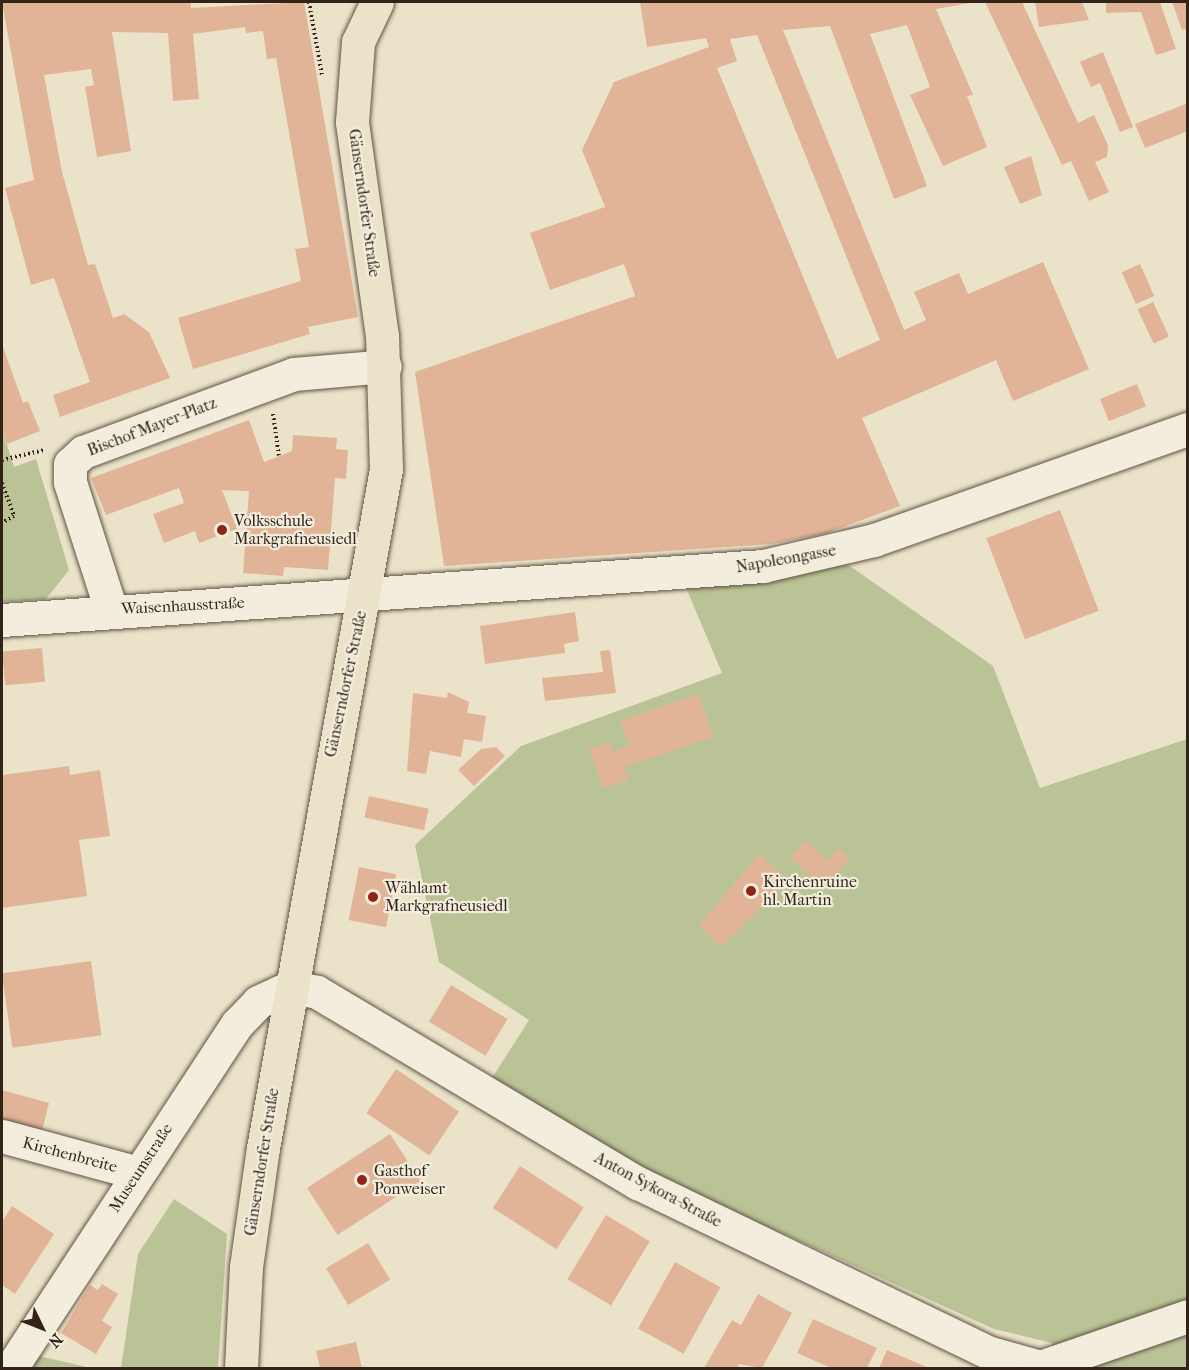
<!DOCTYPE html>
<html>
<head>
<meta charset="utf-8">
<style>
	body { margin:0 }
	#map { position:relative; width:1189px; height:1370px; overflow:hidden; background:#ebe3c9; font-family:"IM FELL French Canon",serif }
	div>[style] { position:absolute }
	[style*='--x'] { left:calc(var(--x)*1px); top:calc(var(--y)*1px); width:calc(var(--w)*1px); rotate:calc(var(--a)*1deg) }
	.green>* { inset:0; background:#bac395 }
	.building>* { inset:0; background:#e2b497; transform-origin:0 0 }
	.path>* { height:4px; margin-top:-2px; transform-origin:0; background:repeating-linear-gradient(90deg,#322319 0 1.5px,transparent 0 4.5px) }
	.roads { filter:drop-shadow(0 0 2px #605345) drop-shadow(0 0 2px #605345) }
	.minor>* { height:33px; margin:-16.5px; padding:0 16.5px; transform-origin:16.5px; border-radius:16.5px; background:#f2eddc }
	.major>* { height:33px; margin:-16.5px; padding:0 16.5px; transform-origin:16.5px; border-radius:16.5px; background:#ebe3c9 }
	.dots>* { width:16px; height:16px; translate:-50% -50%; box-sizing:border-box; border:3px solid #f2eddc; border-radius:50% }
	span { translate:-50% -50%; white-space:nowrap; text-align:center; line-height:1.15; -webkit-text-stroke:4.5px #f2eddc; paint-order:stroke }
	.street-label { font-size:16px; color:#322319 }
	.poi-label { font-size:16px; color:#322319 }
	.left { translate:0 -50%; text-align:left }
	.frame { position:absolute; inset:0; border:3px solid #322319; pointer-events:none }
	.north { position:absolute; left:12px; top:1298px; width:60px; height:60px; -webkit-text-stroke:4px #f2eddc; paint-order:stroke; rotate:133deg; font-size:16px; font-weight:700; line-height:24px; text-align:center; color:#322319 }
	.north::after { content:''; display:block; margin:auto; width:21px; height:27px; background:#322319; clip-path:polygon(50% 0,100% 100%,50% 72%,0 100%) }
</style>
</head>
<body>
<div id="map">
	<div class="green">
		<div style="clip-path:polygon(2px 429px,14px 467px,36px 459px,69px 570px,46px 599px,2px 602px)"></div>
		<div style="clip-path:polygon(847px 564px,993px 666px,1040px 788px,1187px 739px,1187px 1368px,1056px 1368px,1052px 1343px,994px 1329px,645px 1171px,492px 1078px,529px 1020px,439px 962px,415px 845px,521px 746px,722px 673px,684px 583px)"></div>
		<div style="clip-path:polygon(174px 1199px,227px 1234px,218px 1368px,121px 1368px,138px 1254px)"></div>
		<div style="clip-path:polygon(39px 1356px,91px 1368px,31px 1368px)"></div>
	</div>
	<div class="building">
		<div style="clip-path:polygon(2px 2px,191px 2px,191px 8px,304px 2px,358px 317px,308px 327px,310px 334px,193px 369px,178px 318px,301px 281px,295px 249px,309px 247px,276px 58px,267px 59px,263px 31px,246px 33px,245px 27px,193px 34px,199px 99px,173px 101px,168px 33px,112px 32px,131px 151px,97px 157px,85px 87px,94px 85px,91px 69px,44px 75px,62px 172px,88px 265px,95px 264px,113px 318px,124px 314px,149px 332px,170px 378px,60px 417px,53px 395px,90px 382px,54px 278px,31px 285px,5px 188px,34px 180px)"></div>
		<div style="clip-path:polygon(evenodd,640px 2px,976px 2px,936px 9px,973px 95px,967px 96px,987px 147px,943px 166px,910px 95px,930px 87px,907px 25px,870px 34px,927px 186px,894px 199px,830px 26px,783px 30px,904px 330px,926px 320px,914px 292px,959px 273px,968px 294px,1043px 262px,1089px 369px,1013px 401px,996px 360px,862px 418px,900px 506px,824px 534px,771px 544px,444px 566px,415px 372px,635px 296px,624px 264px,550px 290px,530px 233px,605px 207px,582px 150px,614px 82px,709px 47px,706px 38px,647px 47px,640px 2px,757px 35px,880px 340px,837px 359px,717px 68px,737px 61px,730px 39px,757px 35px)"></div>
		<div style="clip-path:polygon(985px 2px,1022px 2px,1078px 123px,1094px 115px,1108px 145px,1107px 157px,1095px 162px,1109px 192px,1089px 201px,1071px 161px,1062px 165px)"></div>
		<div style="clip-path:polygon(1035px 2px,1082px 2px,1089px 20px,1039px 27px)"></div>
		<div style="clip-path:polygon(1106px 2px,1160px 2px,1176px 49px,1156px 55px,1141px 12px,1106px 13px)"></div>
		<div style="clip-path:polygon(1172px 2px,1188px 2px,1188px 29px,1182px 30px)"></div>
		<div style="clip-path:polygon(1103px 52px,1133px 127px,1120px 132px,1100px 83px,1091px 87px,1080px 62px)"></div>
		<div style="clip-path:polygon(1188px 103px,1188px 131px,1145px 148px,1135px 124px)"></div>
		<div style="clip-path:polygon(1031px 156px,1042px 195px,1020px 204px,1004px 167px)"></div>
		<div style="left:1140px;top:264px;width:35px;height:20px;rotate:66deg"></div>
		<div style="left:1153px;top:302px;width:38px;height:17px;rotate:65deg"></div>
		<div style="clip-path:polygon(2px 344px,23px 403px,28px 401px,40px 431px,7px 444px,2px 429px)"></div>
		<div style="left:1137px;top:384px;width:24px;height:40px;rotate:68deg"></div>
		<div style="clip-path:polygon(249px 420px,264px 462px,292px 451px,293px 435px,337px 438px,336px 449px,348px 450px,346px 479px,335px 478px,328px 570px,284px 567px,283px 576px,243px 573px,249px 491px,222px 490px,237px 529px,199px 543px,195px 531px,164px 543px,153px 514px,184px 503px,179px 488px,106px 515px,91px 478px)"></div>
		<div style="left:1060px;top:510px;width:108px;height:79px;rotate:69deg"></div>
		<div style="clip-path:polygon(575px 612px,579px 641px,564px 644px,565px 653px,485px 664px,480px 626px)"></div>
		<div style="left:42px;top:648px;width:34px;height:40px;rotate:85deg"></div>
		<div style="clip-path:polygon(610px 650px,616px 693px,545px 701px,542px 678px,603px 672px,600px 651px)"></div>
		<div style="clip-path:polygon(448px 692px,469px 702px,467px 713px,486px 716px,482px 742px,464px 739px,461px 757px,430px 751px,426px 774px,407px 771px,413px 693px,447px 698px)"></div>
		<div style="clip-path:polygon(698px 694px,713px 737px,624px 767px,628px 780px,603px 788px,589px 749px,610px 742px,613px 752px,629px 746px,621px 721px)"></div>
		<div style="clip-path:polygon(496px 747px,505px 756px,474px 786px,458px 770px,481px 749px)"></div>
		<div style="clip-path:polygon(69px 766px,70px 775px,100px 770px,110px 836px,79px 840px,87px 896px,2px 908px,2px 775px)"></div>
		<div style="left:369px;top:796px;width:61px;height:22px;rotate:12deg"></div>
		<div style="clip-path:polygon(806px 841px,827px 860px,839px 848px,850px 858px,822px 888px,790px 857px)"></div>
		<div style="clip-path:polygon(759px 854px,788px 881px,721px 947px,699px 926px)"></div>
		<div style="left:359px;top:867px;width:38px;height:54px;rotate:11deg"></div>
		<div style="left:91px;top:961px;width:75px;height:90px;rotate:82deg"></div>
		<div style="left:451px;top:985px;width:66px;height:43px;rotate:31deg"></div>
		<div style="left:396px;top:1069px;width:76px;height:53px;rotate:34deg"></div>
		<div style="clip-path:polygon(2px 1090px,49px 1103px,42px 1131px,2px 1120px)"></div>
		<div style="left:390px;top:1134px;width:56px;height:99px;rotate:57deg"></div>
		<div style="left:520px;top:1166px;width:76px;height:50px;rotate:33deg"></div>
		<div style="clip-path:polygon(12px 1206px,54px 1234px,15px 1294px,2px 1285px,2px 1222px)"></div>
		<div style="left:606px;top:1215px;width:51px;height:75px;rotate:31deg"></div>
		<div style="left:368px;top:1243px;width:43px;height:49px;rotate:59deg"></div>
		<div style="left:675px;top:1262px;width:52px;height:76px;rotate:29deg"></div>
		<div style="clip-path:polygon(102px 1284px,118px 1294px,102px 1321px,112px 1327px,96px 1354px,61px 1333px,90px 1285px,98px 1290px)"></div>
		<div style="clip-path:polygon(758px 1294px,792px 1313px,762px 1368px,739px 1364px,737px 1368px,704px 1368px,732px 1320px,741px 1325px)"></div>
		<div style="clip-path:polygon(813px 1319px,877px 1348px,867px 1368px,831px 1368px,797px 1353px)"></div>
		<div style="clip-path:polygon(356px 1342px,362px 1368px,320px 1368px,316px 1351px)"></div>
		<div style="clip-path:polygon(887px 1350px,929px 1368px,879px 1368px)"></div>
	</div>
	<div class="path">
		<div style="--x:309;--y:2;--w:74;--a:79.9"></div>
		<div style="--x:273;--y:414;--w:42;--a:81.9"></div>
		<div style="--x:2;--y:460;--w:43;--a:-13.4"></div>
		<div style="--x:2;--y:483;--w:35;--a:70"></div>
		<div style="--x:14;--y:516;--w:14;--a:150"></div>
	</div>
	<div class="roads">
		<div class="minor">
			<div style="--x:111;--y:610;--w:134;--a:-107.8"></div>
			<div style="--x:70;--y:482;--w:18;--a:-90"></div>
			<div style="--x:70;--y:464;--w:18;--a:-43"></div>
			<div style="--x:83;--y:452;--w:225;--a:-20.3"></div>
			<div style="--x:294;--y:374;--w:91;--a:-5"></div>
			<div style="--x:2;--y:620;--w:763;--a:-4.06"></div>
			<div style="--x:763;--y:566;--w:114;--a:-13.2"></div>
			<div style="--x:874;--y:540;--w:333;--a:-19.5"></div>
			<div style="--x:2;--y:1136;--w:141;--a:15.2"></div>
			<div style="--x:11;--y:1368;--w:412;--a:-56.7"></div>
			<div style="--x:237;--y:1024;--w:30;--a:-46"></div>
			<div style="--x:258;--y:1002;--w:35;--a:-25"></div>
			<div style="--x:290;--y:987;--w:27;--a:10"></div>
			<div style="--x:317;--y:992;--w:374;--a:30.8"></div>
			<div style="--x:638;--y:1183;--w:391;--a:25.8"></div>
			<div style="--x:990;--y:1353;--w:52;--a:15.6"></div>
			<div style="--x:1037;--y:1368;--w:160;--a:-19"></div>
		</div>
		<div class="major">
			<div style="--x:241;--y:1368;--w:101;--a:-87.2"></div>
			<div style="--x:246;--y:1267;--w:120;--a:-81.9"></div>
			<div style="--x:263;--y:1148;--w:690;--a:-79.73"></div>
			<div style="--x:386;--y:469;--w:133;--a:-91.7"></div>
			<div style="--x:382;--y:336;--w:216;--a:-98"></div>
			<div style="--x:352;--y:122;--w:80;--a:-85.7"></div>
			<div style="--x:358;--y:42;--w:44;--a:-64.6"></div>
		</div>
	</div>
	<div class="dots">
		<div style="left:222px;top:530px;background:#8f2418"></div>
		<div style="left:751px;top:891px;background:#8f2418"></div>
		<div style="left:373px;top:897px;background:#8f2418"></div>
		<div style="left:362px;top:1180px;background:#8f2418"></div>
	</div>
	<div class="street-label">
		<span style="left:364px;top:203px;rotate:82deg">Gänserndorfer Straße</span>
		<span style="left:152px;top:427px;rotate:-21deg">Bischof Mayer-Platz</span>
		<span style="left:786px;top:559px;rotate:-10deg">Napoleongasse</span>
		<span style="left:183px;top:606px;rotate:-3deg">Waisenhausstraße</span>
		<span style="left:346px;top:684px;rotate:-78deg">Gänserndorfer Straße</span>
		<span style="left:70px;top:1155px;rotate:15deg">Kirchenbreite</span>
		<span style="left:262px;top:1162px;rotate:-81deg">Gänserndorfer Straße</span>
		<span style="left:141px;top:1168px;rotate:-57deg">Museumstraße</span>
		<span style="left:658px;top:1190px;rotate:28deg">Anton Sykora-Straße</span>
	</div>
	<div class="poi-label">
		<span class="left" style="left:234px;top:530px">Volksschule<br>Markgrafneusiedl</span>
		<span class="left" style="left:763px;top:891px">Kirchenruine<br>hl. Martin</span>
		<span class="left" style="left:385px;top:897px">Wählamt<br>Markgrafneusiedl</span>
		<span class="left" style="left:374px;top:1180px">Gasthof<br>Ponweiser</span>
	</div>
	<div class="frame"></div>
	<div class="north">N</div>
</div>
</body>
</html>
